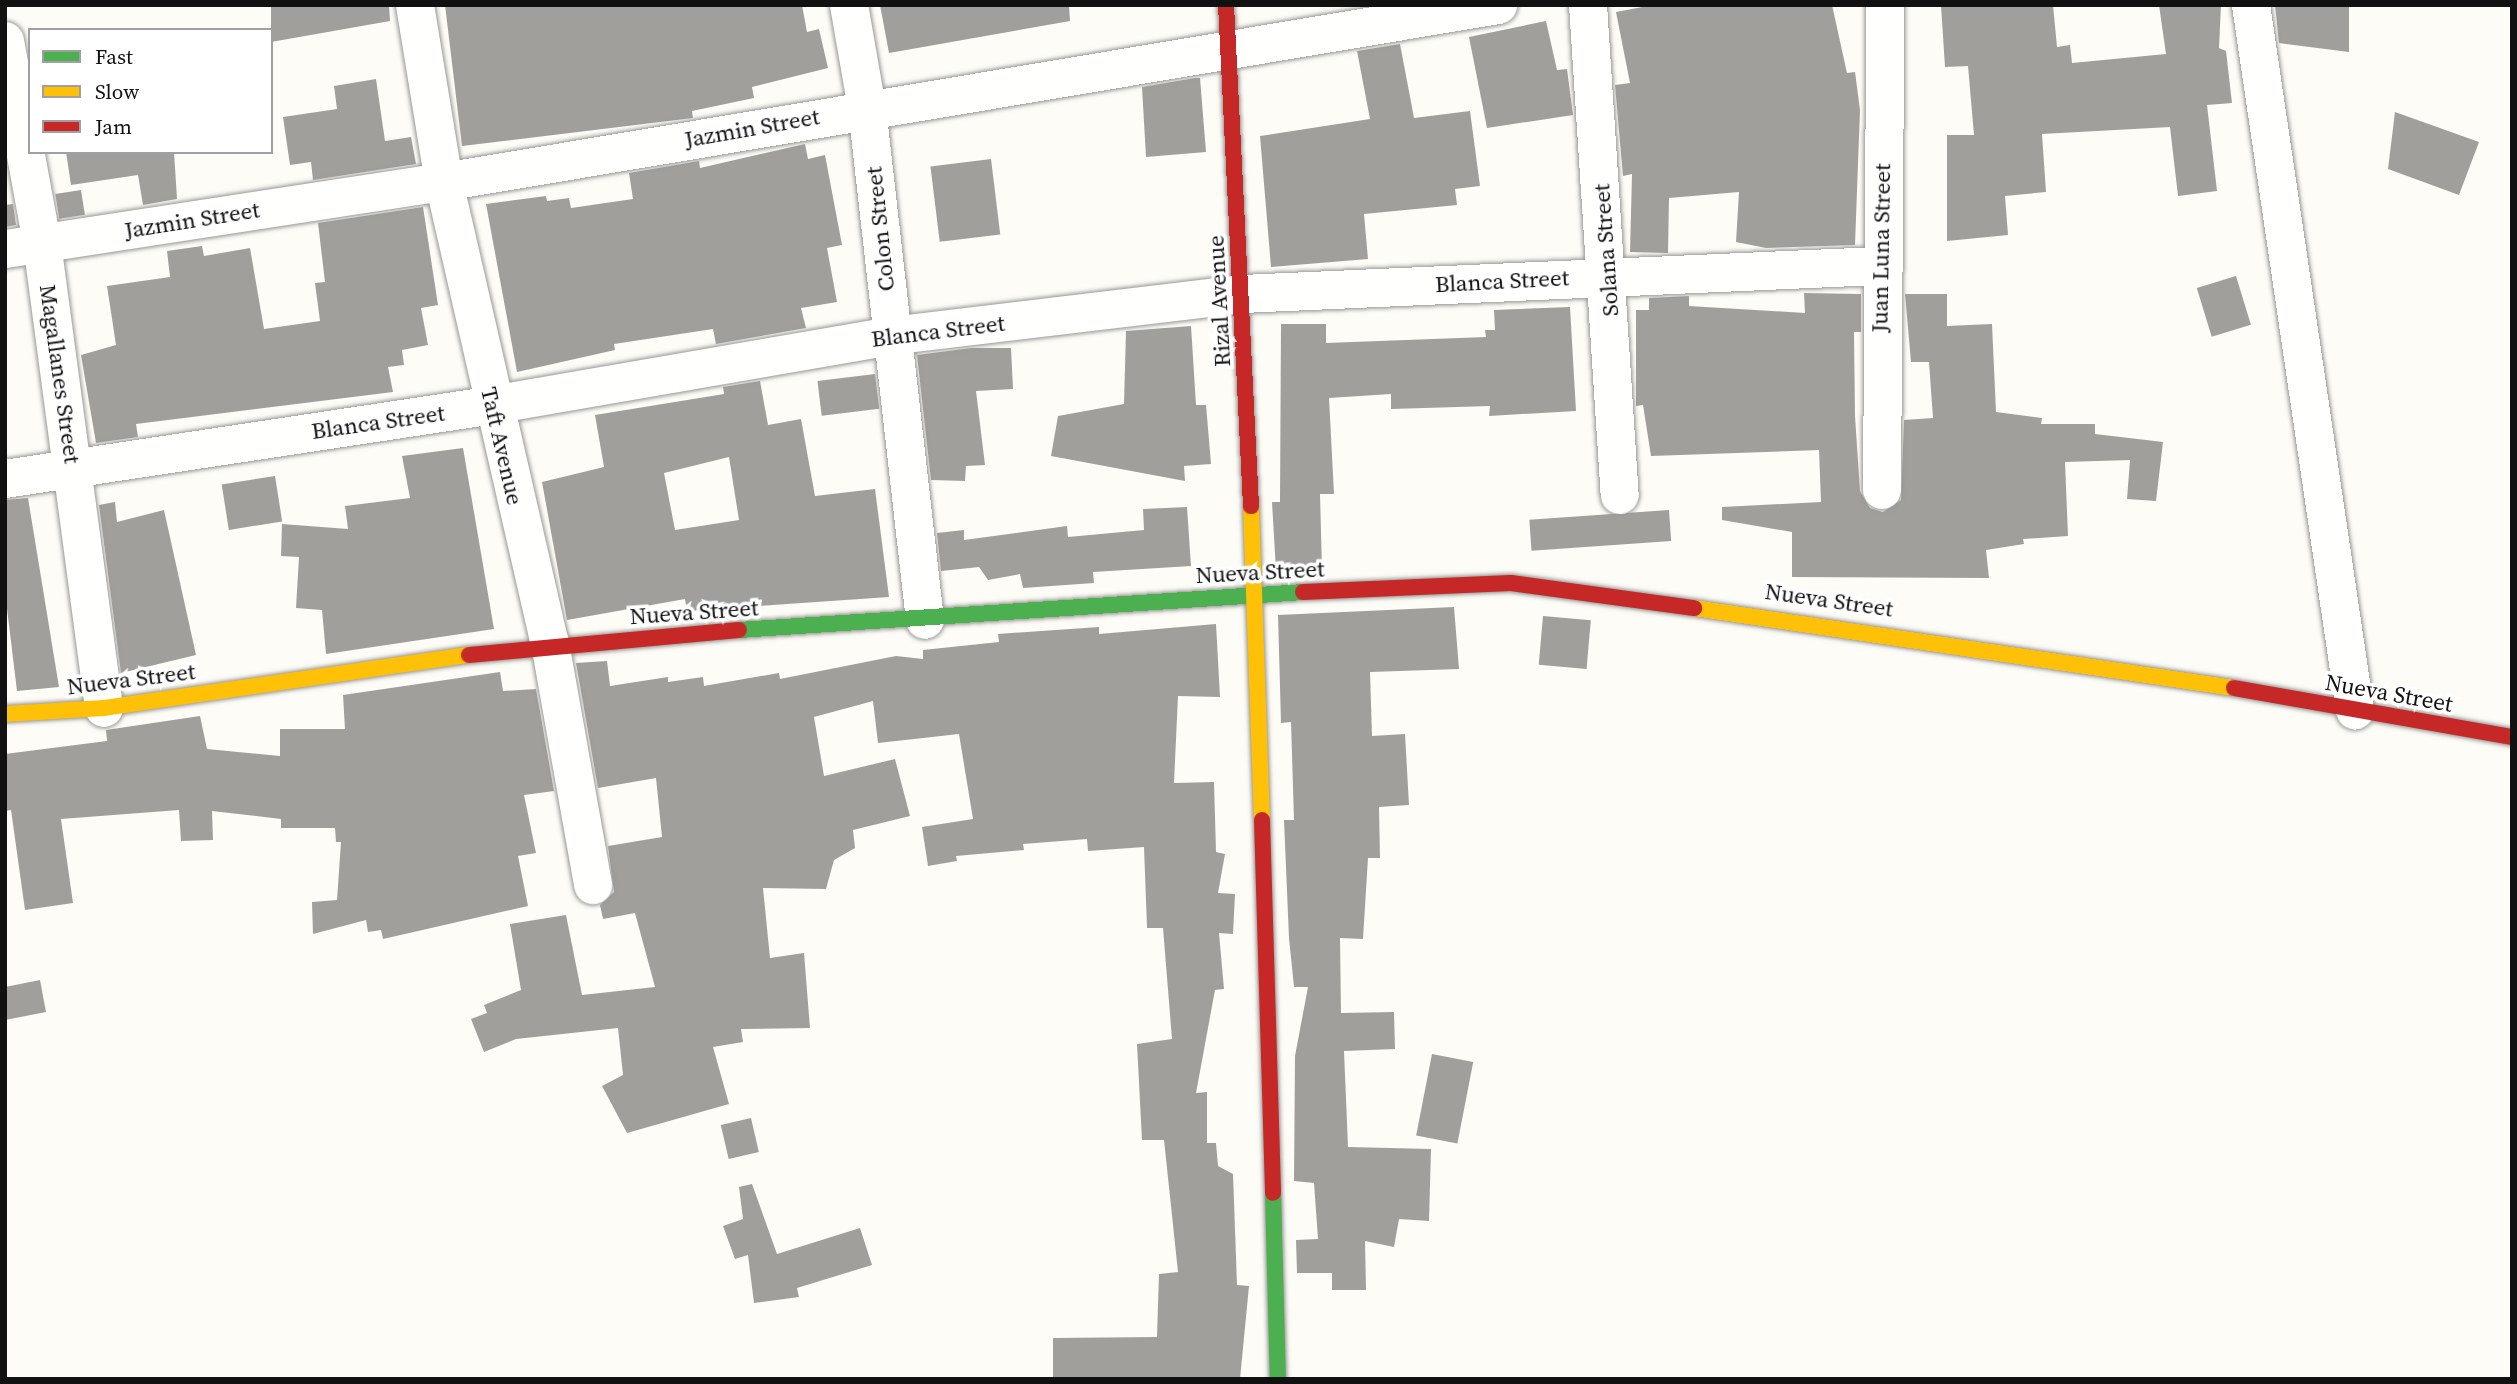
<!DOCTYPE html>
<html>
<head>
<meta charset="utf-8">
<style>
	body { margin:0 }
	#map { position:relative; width:2517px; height:1384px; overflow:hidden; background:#fdfcf7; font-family:"Source Serif 4",serif }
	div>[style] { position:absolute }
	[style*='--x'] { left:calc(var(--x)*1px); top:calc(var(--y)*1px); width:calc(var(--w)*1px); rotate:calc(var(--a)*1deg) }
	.building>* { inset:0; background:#a19f9c; transform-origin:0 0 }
	.roads { filter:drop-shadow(0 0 2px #979795) drop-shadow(0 0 2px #979795) }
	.street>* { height:38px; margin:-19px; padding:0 19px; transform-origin:19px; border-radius:19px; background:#fffffe }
	.fast>* { height:16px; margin:-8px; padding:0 8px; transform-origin:8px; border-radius:8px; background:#4caf50 }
	.slow>* { height:16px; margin:-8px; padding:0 8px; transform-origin:8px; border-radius:8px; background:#ffc107 }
	.jam>* { height:16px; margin:-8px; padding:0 8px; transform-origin:8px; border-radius:8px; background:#c62828 }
	span { translate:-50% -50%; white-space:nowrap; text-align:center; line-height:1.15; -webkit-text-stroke:7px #fff; paint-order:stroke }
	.street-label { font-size:23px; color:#111 }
	.frame { position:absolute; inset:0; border:7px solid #111; pointer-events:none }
	.legend { position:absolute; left:28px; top:28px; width:245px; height:126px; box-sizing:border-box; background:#fff; border:2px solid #a0a0a0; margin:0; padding:9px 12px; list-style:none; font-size:21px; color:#111 }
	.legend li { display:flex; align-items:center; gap:14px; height:35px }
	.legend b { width:35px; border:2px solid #a0a0a0 }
</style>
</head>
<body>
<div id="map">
	<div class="building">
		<div style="clip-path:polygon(271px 5px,389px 5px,390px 21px,271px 42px)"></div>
		<div style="clip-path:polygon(445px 5px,802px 5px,807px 32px,819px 29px,828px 68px,752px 87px,754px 98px,692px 111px,693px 118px,462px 146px)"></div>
		<div style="clip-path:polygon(880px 5px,1069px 5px,1070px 21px,889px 53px)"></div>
		<div style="clip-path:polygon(1653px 5px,1832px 5px,1847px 73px,1855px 72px,1860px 110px,1855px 245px,1766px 248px,1736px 242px,1739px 192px,1669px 198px,1668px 253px,1630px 252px,1632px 174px,1623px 176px,1615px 85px,1630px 83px,1616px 12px)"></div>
		<div style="clip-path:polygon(1941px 5px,2053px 5px,2057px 47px,2070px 45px,2072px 63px,2166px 54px,2159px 5px,2221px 5px,2219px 48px,2226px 51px,2232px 103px,2207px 105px,2217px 191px,2178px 196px,2170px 127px,2042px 134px,2046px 192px,2005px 196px,2008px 235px,1947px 241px,1947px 135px,1974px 135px,1968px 66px,1945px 67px)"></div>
		<div style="clip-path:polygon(2275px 5px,2349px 5px,2349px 52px,2279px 43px)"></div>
		<div style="clip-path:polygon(1546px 21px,1557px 70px,1567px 69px,1573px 115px,1487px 128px,1469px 37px)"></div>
		<div style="clip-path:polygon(1400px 44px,1414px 118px,1470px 111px,1480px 186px,1455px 189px,1457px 205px,1364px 214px,1368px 259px,1271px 267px,1260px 136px,1370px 119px,1357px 51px)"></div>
		<div style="clip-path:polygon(1195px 78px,1200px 78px,1206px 152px,1146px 157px,1142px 87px)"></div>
		<div style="clip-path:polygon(376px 79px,385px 141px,411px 137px,416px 164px,313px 180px,311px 162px,290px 165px,283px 117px,337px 109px,334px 86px)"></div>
		<div style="clip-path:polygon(2395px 112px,2479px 142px,2459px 195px,2388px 169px)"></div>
		<div style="clip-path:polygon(805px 144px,808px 159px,825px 155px,842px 245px,827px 248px,837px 302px,801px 308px,806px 328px,716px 344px,713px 329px,614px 344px,615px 350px,517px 372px,486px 204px,546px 196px,547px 201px,569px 198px,571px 208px,633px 199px,629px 173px,699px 161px,700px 168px)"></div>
		<div style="clip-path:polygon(66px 152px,174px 152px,177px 199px,143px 205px,138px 175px,71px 185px)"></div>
		<div style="left:991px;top:159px;width:76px;height:61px;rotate:83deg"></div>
		<div style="left:81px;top:190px;width:25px;height:26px;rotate:81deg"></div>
		<div style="clip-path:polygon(13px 204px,16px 225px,5px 227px,5px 205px)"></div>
		<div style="clip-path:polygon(423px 207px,438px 305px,421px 308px,428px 345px,402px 350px,404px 365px,388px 367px,393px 392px,136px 424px,138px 437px,96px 443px,81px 355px,116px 345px,107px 286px,170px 277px,167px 251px,202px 246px,204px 256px,250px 248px,264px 329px,320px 321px,315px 283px,325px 282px,318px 223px)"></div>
		<div style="left:2236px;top:276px;width:51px;height:41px;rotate:73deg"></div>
		<div style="clip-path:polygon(1804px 293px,1861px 294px,1861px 332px,1854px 332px,1855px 416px,1860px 491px,1870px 508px,1883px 512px,1901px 500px,1904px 420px,1933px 418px,1929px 362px,1911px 362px,1905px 294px,1947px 294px,1947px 326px,1992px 324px,1996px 412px,2042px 418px,2041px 424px,2095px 424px,2095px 434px,2163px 442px,2156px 501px,2127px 499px,2130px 460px,2065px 462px,2068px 536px,2023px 539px,2024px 544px,1986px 550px,1989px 578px,1792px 577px,1792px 532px,1722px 520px,1722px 507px,1821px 502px,1819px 450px,1651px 456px,1643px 405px,1636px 406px,1636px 310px,1649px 310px,1649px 298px,1689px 296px,1689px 306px,1805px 313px)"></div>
		<div style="clip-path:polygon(1570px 307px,1576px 411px,1489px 416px,1490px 406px,1391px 409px,1391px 394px,1329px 398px,1334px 494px,1320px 494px,1322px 569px,1276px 571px,1272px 502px,1280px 502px,1281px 324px,1326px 324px,1326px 343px,1486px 337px,1485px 330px,1495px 330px,1494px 310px)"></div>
		<div style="clip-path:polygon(1191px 326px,1196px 405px,1206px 405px,1211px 464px,1184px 466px,1185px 481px,1051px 456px,1058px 416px,1124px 404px,1126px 331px)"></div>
		<div style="clip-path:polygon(971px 348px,1011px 348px,1013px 389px,976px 391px,985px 465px,966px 466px,965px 481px,931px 480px,917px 355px)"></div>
		<div style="left:875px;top:374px;width:35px;height:58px;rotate:83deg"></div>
		<div style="clip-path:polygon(evenodd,760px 381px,768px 425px,801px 419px,815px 496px,875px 489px,889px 597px,687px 611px,685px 599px,567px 620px,542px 482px,604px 467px,595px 415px,724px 394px,723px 387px,760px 381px,729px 457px,739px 520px,675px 530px,664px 473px,729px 457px)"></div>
		<div style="clip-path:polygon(463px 448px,494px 629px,326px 654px,322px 610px,296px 608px,299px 557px,281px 556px,282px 524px,348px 529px,345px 506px,410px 498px,402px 456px)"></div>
		<div style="left:275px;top:476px;width:46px;height:54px;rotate:81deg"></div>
		<div style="clip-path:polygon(28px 498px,59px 687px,17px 691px,5px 592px,5px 500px)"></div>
		<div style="clip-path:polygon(115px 502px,117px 522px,164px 510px,196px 655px,121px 673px,99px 505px)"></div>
		<div style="clip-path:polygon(1187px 507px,1191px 566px,1093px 572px,1094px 583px,1023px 588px,1020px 574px,988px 580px,979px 567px,941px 571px,937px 533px,964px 530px,964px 540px,1067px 526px,1068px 537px,1144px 530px,1143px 509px)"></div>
		<div style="left:1669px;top:510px;width:31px;height:140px;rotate:86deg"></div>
		<div style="clip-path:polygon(1454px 607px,1459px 669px,1370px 672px,1372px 736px,1405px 734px,1409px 805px,1379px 807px,1380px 858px,1368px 858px,1363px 939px,1340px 938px,1341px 1013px,1394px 1012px,1395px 1049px,1344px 1051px,1348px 1147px,1431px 1149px,1429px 1221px,1399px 1219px,1394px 1247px,1365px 1241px,1366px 1290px,1332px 1290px,1332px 1273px,1297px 1273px,1296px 1240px,1318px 1239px,1314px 1183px,1294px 1181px,1295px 1056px,1308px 987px,1294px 987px,1289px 938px,1284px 820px,1294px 820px,1291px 722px,1281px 723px,1278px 615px)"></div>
		<div style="left:1543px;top:616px;width:48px;height:49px;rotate:5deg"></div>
		<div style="clip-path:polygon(1216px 624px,1220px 697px,1178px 696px,1174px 783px,1214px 782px,1216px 852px,1225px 854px,1218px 893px,1235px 894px,1233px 934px,1219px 933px,1224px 989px,1215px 990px,1196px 1093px,1207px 1092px,1207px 1143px,1216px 1143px,1218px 1166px,1233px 1174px,1237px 1285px,1249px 1286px,1240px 1379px,1053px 1379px,1053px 1338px,1157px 1337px,1159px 1274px,1178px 1272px,1164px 1140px,1142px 1140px,1137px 1044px,1172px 1039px,1163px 928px,1147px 928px,1144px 847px,1088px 851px,1087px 839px,1023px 844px,1024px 850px,956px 856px,957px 861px,928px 866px,922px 827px,973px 819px,959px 734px,878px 743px,873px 701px,814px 717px,824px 776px,895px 759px,910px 816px,853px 830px,855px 848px,834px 860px,826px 889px,763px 888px,770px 958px,804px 953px,810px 1028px,741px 1029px,743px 1042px,713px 1047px,729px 1104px,627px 1133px,602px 1086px,623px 1075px,618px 1028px,516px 1039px,484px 1052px,471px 1019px,487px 1013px,484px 1005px,521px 990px,510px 924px,566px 915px,582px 995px,655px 987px,635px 913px,603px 919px,600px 905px,614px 892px,608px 846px,662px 837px,656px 778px,598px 788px,576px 663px,607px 661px,610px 686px,668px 677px,668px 682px,703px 677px,704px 686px,779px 673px,780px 679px,896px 656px,923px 659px,923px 650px,999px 642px,998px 634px,1099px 627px,1099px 634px)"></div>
		<div style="clip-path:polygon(500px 672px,503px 691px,536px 689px,554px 791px,524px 795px,536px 853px,518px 856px,528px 906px,383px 939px,381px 930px,368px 932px,366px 920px,313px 934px,312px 902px,337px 900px,341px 842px,336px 842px,335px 828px,281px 828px,281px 819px,212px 811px,213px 840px,181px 841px,179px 810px,61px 819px,73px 903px,25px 910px,11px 810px,5px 811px,5px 754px,107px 741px,106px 730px,200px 716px,207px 749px,280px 756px,280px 729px,345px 729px,343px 695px)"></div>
		<div style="clip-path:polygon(40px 980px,46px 1012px,5px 1020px,5px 987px)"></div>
		<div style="left:1432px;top:1054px;width:42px;height:83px;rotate:11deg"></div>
		<div style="left:751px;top:1118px;width:35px;height:31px;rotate:77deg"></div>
		<div style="clip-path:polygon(752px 1184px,777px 1254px,860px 1228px,872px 1265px,797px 1288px,799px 1297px,754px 1303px,748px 1255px,735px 1259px,723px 1226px,743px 1219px,739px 1187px)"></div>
	</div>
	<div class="roads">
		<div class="street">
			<div style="--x:415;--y:5;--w:179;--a:80.7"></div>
			<div style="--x:444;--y:182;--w:473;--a:77.1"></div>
			<div style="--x:550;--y:643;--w:246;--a:79.9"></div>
			<div style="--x:849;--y:5;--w:105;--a:80.1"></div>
			<div style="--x:867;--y:108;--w:515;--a:83.54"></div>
			<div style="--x:1588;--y:5;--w:491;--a:86.3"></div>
			<div style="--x:2251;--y:5;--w:713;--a:81.61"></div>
			<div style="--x:5;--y:41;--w:205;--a:79.6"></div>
			<div style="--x:42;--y:243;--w:469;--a:82.4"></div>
			<div style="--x:5;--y:249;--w:444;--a:-8.7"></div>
			<div style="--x:444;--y:182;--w:1069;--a:-9.53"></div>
			<div style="--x:5;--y:479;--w:493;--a:-8.6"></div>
			<div style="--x:492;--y:405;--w:404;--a:-9.8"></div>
			<div style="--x:890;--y:336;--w:354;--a:-6.8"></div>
			<div style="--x:1242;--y:294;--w:638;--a:-2.52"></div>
			<div style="--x:1882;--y:490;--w:485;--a:-89.6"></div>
		</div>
		<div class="fast">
			<div style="--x:739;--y:630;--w:565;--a:-3.85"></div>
			<div style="--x:1273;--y:1193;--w:186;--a:88.5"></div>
		</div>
		<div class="slow">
			<div style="--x:1251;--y:506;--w:314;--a:88"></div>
			<div style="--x:1694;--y:608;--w:546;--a:8.43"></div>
			<div style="--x:5;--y:714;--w:99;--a:-3.5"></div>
			<div style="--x:104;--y:708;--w:369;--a:-8.3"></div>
		</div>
		<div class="jam">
			<div style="--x:1226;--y:5;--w:502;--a:87.14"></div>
			<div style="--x:1303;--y:592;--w:208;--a:-2.5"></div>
			<div style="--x:1511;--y:583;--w:185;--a:7.8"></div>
			<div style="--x:469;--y:655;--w:271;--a:-5.3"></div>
			<div style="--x:2234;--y:688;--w:282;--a:10"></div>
			<div style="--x:1262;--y:820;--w:373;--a:88.3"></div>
		</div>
	</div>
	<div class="street-label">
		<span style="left:752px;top:128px;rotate:-10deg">Jazmin Street</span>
		<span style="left:192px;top:220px;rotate:-9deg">Jazmin Street</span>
		<span style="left:880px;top:229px;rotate:-96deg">Colon Street</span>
		<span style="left:1881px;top:248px;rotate:-89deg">Juan Luna Street</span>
		<span style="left:1606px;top:250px;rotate:-94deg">Solana Street</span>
		<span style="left:1502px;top:281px;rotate:-3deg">Blanca Street</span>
		<span style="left:1219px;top:301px;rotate:-93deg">Rizal Avenue</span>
		<span style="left:938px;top:331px;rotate:-7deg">Blanca Street</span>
		<span style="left:60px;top:374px;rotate:82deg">Magallanes Street</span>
		<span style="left:378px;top:422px;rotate:-8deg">Blanca Street</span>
		<span style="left:502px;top:446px;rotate:77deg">Taft Avenue</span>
		<span style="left:1260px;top:572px;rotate:-3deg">Nueva Street</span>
		<span style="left:1829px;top:600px;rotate:8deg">Nueva Street</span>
		<span style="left:694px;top:612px;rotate:-4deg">Nueva Street</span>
		<span style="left:131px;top:679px;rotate:-7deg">Nueva Street</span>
		<span style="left:2389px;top:693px;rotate:10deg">Nueva Street</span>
	</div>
	<div class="frame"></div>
	<ul class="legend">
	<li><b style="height:9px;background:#4caf50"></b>Fast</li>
	<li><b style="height:9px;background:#ffc107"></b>Slow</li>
	<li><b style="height:9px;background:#c62828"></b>Jam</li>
	</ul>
</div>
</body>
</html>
